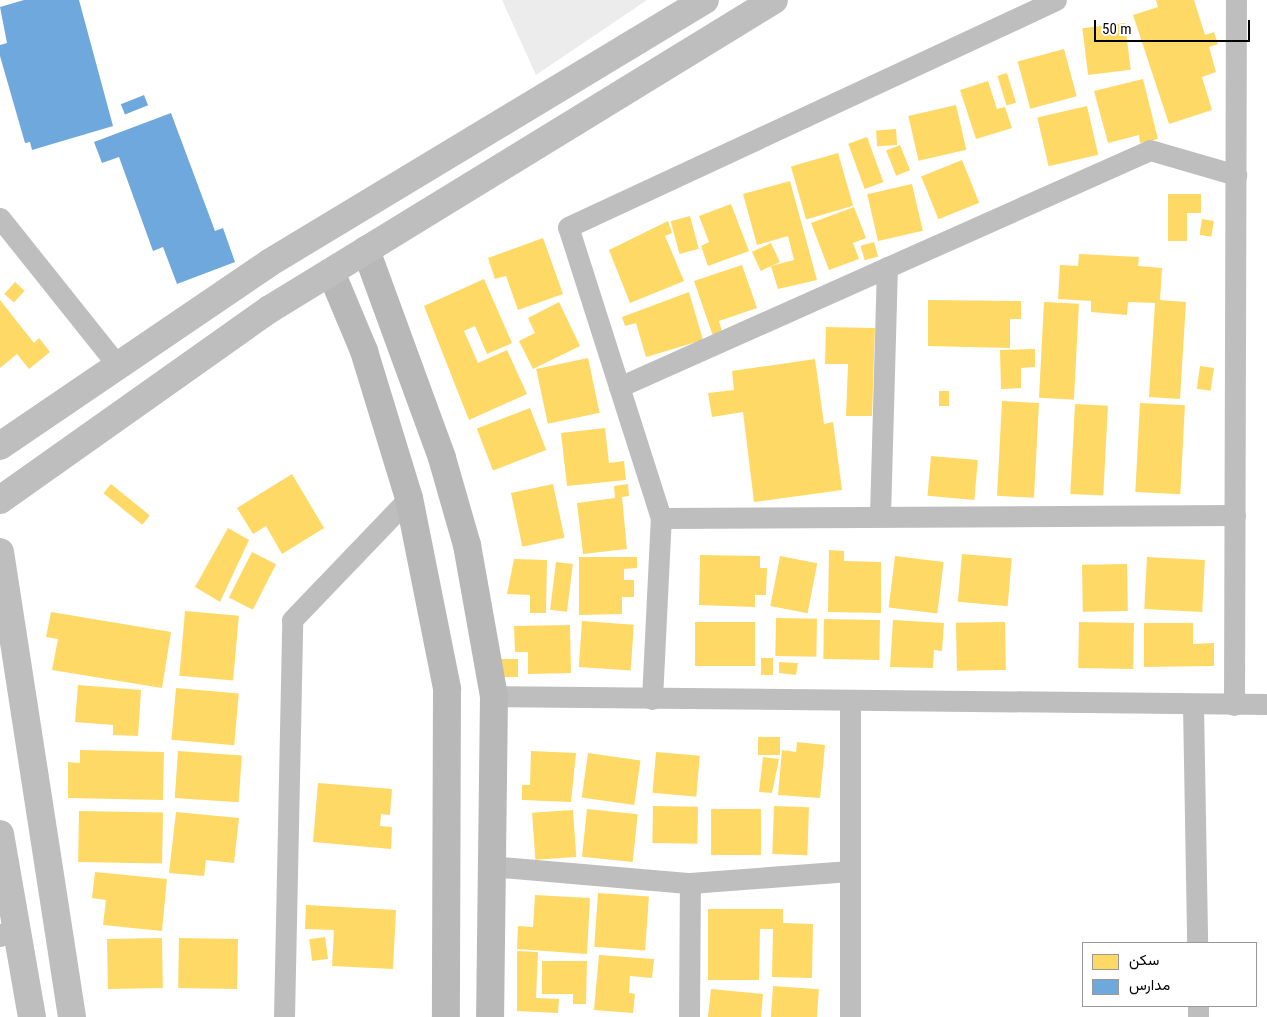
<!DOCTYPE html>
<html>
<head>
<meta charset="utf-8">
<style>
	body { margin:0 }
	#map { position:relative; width:1267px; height:1017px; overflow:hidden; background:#fff; font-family:"Roboto Condensed",Vazirmatn,sans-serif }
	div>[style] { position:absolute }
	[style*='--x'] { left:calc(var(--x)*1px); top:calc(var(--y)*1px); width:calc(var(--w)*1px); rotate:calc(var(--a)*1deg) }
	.green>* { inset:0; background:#ececec }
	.homes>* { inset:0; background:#ffd966; transform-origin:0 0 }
	.schools>* { inset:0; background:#6fa8dc; transform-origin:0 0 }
	.minor>* { height:21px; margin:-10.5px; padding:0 10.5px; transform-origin:10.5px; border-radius:10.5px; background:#bebebe }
	.tertiary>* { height:28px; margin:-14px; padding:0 14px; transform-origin:14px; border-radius:14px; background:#bebebe }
	.secondary>* { height:28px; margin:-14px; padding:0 14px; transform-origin:14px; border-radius:14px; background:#b8b8b8 }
	.primary>* { height:28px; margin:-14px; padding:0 14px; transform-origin:14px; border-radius:14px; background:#bebebe }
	span { translate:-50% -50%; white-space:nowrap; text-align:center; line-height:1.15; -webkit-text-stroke:5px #fff; paint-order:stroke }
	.legend { position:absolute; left:1082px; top:942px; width:175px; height:65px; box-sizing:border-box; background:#fff; border:1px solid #999; margin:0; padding:6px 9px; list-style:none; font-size:15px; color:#000 }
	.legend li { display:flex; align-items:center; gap:10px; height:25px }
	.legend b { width:25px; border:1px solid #999 }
	.scale { position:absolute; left:1094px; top:20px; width:156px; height:22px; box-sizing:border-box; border:2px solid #000; border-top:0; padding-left:6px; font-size:15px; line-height:18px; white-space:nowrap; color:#000; -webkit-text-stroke:4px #fff; paint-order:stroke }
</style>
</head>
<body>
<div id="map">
	<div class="green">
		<div style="clip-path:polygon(502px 0,647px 0,536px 75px)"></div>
	</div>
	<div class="homes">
		<div style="clip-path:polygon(1156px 0,1194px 0,1205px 35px,1214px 32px,1218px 44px,1209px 47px,1216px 72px,1202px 77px,1212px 110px,1169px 124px,1133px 15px,1158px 7px)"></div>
		<div style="left:1125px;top:23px;width:47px;height:43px;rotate:83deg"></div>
		<div style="left:1064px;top:49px;width:49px;height:48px;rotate:75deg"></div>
		<div style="left:1007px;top:73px;width:31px;height:10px;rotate:73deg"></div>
		<div style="clip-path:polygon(1143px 79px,1158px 139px,1140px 143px,1139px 135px,1108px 143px,1094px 91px)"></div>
		<div style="clip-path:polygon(988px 81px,997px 109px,1005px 107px,1012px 128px,976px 139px,960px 90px)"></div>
		<div style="left:956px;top:105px;width:46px;height:49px;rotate:77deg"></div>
		<div style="left:1087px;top:106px;width:50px;height:51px;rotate:77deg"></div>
		<div style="left:896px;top:129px;width:16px;height:20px;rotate:86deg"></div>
		<div style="left:867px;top:137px;width:48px;height:20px;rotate:70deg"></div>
		<div style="left:900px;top:145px;width:27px;height:15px;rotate:68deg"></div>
		<div style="left:838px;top:153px;width:55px;height:49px;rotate:74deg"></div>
		<div style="left:962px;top:160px;width:46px;height:44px;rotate:68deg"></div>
		<div style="clip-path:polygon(790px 181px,817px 280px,778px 289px,771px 266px,794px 260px,788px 236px,757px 245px,743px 194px)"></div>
		<div style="left:912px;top:184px;width:48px;height:46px;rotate:77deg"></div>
		<div style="clip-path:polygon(1168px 194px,1201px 194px,1201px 213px,1187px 213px,1187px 241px,1168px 241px)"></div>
		<div style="clip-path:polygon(731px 204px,749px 251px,708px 266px,701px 246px,709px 242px,699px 216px)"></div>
		<div style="clip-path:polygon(854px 207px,866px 238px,853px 243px,859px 259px,829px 270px,811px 223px)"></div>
		<div style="left:690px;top:216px;width:34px;height:20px;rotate:75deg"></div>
		<div style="left:1202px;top:219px;width:12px;height:16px;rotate:9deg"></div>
		<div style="clip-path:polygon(668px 221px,672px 233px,665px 236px,684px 281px,630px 303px,609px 250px)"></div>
		<div style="clip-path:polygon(543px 238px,563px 294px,518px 310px,506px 276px,495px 279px,488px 258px)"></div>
		<div style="left:874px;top:242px;width:15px;height:14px;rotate:74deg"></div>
		<div style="left:771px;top:243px;width:21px;height:21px;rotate:65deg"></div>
		<div style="clip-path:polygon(1079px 254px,1139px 257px,1138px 266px,1162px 268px,1160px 300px,1186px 302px,1180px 399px,1149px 397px,1155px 303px,1128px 302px,1127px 315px,1091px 312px,1091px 301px,1058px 299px,1060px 265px,1078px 266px)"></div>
		<div style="clip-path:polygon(742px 265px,757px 308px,719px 321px,723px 335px,714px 339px,694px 281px)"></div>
		<div style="clip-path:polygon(484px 279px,512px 343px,487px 354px,475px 326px,464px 331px,478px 363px,507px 350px,527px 394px,469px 420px,424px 306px)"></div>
		<div style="left:15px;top:282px;width:13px;height:16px;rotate:42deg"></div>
		<div style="clip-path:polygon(689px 292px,703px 340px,646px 357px,636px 323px,625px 326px,622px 317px)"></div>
		<div style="clip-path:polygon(0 300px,34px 343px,39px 338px,50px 352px,29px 369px,17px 354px,0 368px)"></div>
		<div style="clip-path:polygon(928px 300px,1021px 301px,1021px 319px,1010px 319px,1010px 348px,928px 346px)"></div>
		<div style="clip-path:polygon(559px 302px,580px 346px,533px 369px,519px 341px,535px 333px,528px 318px)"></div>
		<div style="left:1044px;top:302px;width:35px;height:96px;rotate:3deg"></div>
		<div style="clip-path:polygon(826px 327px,875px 328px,872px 416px,846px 416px,848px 364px,825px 364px)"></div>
		<div style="clip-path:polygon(1035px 349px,1035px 367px,1021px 368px,1021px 388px,1001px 389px,1000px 350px)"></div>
		<div style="left:588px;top:358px;width:56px;height:53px;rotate:78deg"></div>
		<div style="clip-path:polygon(815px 359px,824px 424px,833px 422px,842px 490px,754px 502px,743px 412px,712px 417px,708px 393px,734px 390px,732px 371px)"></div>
		<div style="left:1200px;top:366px;width:14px;height:23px;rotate:8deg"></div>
		<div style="left:939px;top:391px;width:10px;height:15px"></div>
		<div style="left:1002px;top:401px;width:37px;height:95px;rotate:3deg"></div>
		<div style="left:1140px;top:403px;width:45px;height:89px;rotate:3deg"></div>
		<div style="left:1075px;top:404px;width:33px;height:90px;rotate:3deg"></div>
		<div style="left:530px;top:408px;width:45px;height:57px;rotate:69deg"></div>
		<div style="clip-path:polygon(605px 428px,609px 463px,624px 461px,626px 480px,567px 486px,561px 433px)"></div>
		<div style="left:931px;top:456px;width:47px;height:40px;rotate:5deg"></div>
		<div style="clip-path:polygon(292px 474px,324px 528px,282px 554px,266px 526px,253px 534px,237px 508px)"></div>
		<div style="left:111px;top:484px;width:50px;height:12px;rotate:39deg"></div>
		<div style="left:553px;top:484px;width:55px;height:43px;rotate:78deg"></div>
		<div style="clip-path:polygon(628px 484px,629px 496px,622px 497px,627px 549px,583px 554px,577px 503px,615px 498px,614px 486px)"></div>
		<div style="clip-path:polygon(228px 528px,249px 540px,220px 602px,195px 587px)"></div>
		<div style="clip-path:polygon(829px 550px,844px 551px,844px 561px,881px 562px,881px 613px,828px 612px)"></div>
		<div style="left:252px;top:552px;width:27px;height:51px;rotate:27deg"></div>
		<div style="left:962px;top:554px;width:50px;height:48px;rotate:5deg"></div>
		<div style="clip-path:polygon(700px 555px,760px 556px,760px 568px,767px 568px,766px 595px,755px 595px,755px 607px,699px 605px)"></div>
		<div style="left:780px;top:556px;width:38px;height:51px;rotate:11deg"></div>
		<div style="left:895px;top:556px;width:49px;height:52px;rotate:7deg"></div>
		<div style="clip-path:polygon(579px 557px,637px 557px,637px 568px,624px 569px,624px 580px,634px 580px,634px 597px,622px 597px,622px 614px,579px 615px)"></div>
		<div style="left:1147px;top:557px;width:58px;height:52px;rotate:3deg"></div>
		<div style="clip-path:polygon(514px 559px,547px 560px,546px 613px,530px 613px,530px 595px,507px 594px)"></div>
		<div style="left:556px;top:562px;width:17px;height:48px;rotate:7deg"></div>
		<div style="left:1127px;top:564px;width:47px;height:45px;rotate:89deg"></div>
		<div style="left:185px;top:611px;width:54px;height:65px;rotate:5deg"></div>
		<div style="clip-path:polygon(51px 612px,171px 632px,162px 688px,52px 670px,58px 639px,46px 637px)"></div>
		<div style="left:776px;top:618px;width:41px;height:38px;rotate:1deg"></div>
		<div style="left:824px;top:619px;width:56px;height:40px;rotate:1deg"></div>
		<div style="clip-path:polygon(893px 620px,944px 623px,942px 651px,934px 650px,933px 668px,890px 667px)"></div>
		<div style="left:582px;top:621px;width:52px;height:46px;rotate:4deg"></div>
		<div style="left:695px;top:622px;width:60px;height:44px"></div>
		<div style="left:1005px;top:622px;width:48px;height:49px;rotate:89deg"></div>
		<div style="left:1079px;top:622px;width:55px;height:46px;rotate:1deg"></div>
		<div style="clip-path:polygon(1144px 623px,1193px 623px,1193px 644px,1214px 643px,1214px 666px,1144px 667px)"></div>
		<div style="clip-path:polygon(570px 625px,571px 673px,528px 674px,528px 652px,515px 652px,514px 626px)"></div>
		<div style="left:773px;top:658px;width:17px;height:12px;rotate:90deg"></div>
		<div style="left:518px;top:659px;width:18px;height:18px;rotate:90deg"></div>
		<div style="clip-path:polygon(779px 662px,798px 663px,796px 675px,779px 673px)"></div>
		<div style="clip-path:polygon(78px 685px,141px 690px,138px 736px,113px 735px,113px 725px,75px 722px)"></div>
		<div style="left:176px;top:688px;width:63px;height:52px;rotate:5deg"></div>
		<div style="left:780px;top:737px;width:18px;height:22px;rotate:90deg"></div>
		<div style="clip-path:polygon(797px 742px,825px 745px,820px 798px,778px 795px,782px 750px,796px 752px)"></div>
		<div style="clip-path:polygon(80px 750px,164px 752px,163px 800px,68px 798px,68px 762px,80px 763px)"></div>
		<div style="left:178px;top:751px;width:64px;height:47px;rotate:4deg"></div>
		<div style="clip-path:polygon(531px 751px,576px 753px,571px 802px,522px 800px,522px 785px,530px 785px)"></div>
		<div style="left:656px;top:752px;width:44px;height:41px;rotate:5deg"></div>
		<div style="left:588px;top:753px;width:53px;height:45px;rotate:8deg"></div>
		<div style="clip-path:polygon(763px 757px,779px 759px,772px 793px,759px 792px)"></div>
		<div style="clip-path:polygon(318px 783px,392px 789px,390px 815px,381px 814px,380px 826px,392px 827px,391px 849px,313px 842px)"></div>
		<div style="left:653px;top:806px;width:45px;height:37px;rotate:1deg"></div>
		<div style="left:774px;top:806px;width:35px;height:48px;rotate:2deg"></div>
		<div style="left:587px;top:809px;width:51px;height:48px;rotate:6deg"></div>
		<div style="left:711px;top:809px;width:50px;height:46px"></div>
		<div style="left:573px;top:810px;width:47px;height:41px;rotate:86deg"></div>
		<div style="left:79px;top:811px;width:84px;height:51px;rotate:1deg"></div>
		<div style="clip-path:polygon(176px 812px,239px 818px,234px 863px,206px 860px,204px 876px,169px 873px)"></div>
		<div style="clip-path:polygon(95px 872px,167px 879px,162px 931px,103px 925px,106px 900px,92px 898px)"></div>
		<div style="left:598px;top:893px;width:51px;height:54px;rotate:4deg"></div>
		<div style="clip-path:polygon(535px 895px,590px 898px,587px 954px,517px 949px,518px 926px,533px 927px)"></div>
		<div style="clip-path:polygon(306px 905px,396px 910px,393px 969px,332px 966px,334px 930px,305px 929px)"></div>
		<div style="clip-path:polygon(708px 909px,783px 909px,783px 923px,813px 924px,812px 978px,772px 977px,773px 929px,760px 929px,759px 980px,708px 980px)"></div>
		<div style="left:325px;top:937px;width:22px;height:16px;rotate:82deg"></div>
		<div style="left:162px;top:938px;width:50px;height:55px;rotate:89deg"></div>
		<div style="left:179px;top:938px;width:59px;height:50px;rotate:1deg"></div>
		<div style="clip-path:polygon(517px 951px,538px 952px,536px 998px,559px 999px,558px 1013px,517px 1011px)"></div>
		<div style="clip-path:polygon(599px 955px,654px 959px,652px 978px,630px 976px,629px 993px,635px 994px,633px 1013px,594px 1010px)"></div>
		<div style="clip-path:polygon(542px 961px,587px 961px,586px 1004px,573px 1004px,573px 994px,542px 994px)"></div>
		<div style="left:773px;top:986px;width:46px;height:31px;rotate:4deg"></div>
		<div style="clip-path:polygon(711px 989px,763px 994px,761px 1017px,708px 1017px)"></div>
	</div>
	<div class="schools">
		<div style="clip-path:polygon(24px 0,79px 0,113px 126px,32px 150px,30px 142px,25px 143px,0 56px,0 45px,7px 43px,0 7px)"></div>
		<div style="left:144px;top:95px;width:11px;height:25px;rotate:68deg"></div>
		<div style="clip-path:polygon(171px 113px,215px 231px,223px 228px,235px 262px,177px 284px,163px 247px,153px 251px,119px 157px,102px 163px,94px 142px)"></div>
	</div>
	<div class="minor">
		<div style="--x:0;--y:218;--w:189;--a:51.4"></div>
		<div style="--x:619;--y:387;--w:581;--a:-24.05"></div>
		<div style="--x:1150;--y:150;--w:90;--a:16.2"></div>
		<div style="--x:880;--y:516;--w:249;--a:-88.4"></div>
		<div style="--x:661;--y:518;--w:574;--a:-0.3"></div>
		<div style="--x:494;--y:696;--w:773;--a:0.59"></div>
		<div style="--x:652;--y:699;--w:181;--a:-87.2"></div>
		<div style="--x:661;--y:518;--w:305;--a:-107.7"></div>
		<div style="--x:568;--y:227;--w:538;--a:-24.95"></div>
		<div style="--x:1193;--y:704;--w:239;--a:89"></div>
		<div style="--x:1234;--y:705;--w:705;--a:-89.84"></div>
		<div style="--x:490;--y:866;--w:201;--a:4.9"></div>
		<div style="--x:690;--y:883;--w:160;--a:-4.3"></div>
		<div style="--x:0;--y:936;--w:18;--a:-34"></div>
		<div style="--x:1198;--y:1006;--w:11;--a:90"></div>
		<div style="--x:284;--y:1017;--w:397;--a:-88.8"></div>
		<div style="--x:292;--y:620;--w:169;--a:-46.2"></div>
		<div style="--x:689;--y:1017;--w:134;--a:-89.6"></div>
		<div style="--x:850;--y:1017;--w:316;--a:-90"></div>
	</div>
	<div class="tertiary">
		<div style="--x:0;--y:552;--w:471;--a:81.2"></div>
		<div style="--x:0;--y:834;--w:186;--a:80.1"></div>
	</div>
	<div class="secondary">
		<div style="--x:366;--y:250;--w:221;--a:69.9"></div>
		<div style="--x:442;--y:458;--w:91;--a:74"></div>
		<div style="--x:467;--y:545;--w:153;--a:79.9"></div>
		<div style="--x:494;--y:696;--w:321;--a:90.7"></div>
		<div style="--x:331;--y:272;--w:86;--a:67.3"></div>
		<div style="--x:364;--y:351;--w:154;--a:73"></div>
		<div style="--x:409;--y:498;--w:195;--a:78.7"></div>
		<div style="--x:447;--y:689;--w:328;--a:90.2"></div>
	</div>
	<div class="primary">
		<div style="--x:0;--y:446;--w:325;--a:-34.2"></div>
		<div style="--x:269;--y:263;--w:509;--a:-31.1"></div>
		<div style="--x:0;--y:500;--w:331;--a:-35.3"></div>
		<div style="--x:270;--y:309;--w:591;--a:-31.51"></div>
	</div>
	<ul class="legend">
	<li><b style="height:14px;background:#ffd966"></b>سكن</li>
	<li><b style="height:14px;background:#6fa8dc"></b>مدارس</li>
	</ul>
	<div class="scale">50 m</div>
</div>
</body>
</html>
